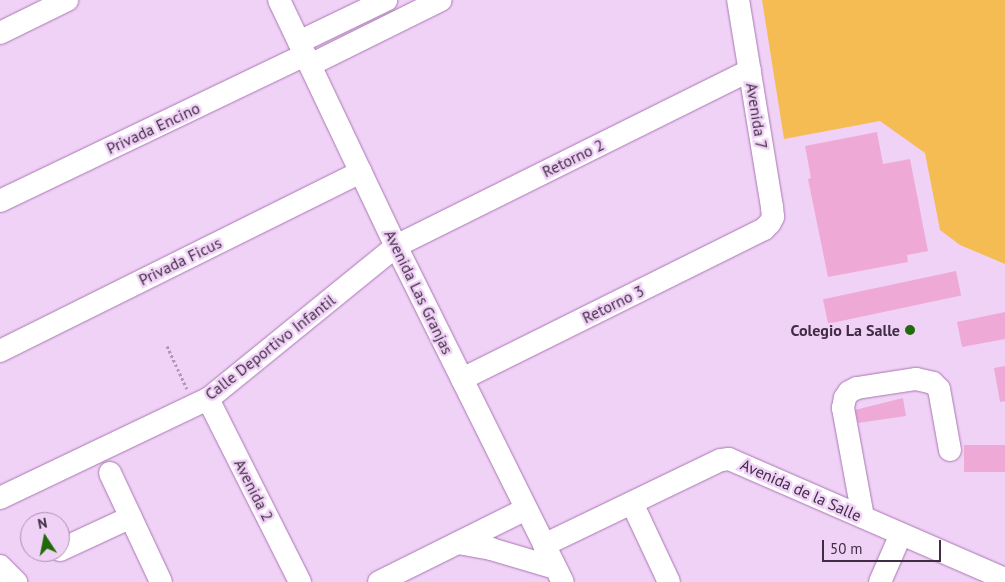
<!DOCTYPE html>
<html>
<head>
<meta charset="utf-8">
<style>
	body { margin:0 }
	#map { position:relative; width:1005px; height:582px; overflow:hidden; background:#f1d2f7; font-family:"PT Sans",sans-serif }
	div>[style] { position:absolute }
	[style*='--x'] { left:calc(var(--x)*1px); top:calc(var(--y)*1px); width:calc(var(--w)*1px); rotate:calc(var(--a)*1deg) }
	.green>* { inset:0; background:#f5bc54 }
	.building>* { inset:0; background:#efa9d7; transform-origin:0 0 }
	.path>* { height:3px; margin-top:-1.5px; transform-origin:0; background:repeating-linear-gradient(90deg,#b196b6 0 2.5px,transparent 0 5px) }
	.roads { filter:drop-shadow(0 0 1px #a878b2) drop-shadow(0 0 1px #a878b2) }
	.minor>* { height:22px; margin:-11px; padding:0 11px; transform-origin:11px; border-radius:11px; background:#fff }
	.dots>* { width:14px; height:14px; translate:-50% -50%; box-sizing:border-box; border:2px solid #f1d2f7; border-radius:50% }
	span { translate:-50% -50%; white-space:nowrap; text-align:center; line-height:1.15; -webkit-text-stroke:5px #f1d2f7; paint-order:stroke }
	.street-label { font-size:16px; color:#402c44 }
	.poi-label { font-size:16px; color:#402c44; font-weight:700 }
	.right { translate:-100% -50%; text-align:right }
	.north { position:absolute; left:20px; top:512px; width:50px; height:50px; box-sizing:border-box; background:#f1d2f7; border:1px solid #aa90af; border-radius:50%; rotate:349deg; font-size:14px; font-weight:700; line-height:20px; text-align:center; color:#402c44 }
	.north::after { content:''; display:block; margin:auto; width:18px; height:22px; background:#206b09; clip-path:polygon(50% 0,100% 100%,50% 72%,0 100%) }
	.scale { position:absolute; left:822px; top:540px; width:119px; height:22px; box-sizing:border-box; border:2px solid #402c44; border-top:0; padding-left:6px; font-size:15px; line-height:18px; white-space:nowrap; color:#402c44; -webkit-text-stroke:4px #f1d2f7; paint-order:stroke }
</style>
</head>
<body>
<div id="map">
	<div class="green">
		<div style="clip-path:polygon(762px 0,1005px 0,1005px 264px,960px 245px,940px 230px,925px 153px,880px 121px,784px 139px)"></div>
	</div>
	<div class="building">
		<div style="clip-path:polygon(877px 132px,883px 164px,910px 159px,928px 251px,907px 255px,908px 262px,828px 277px,808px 179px,811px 178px,805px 146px)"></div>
		<div style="left:956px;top:271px;width:25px;height:136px;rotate:78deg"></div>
		<div style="clip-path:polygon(1005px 312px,1005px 339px,962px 347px,957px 322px)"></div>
		<div style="clip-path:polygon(1005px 366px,1005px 401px,1000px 402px,994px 368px)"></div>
		<div style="clip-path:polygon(903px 398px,906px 416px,858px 423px,855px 410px)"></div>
		<div style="left:1005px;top:445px;width:27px;height:41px;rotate:90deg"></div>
	</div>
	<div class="path">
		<div style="--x:167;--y:346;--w:47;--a:65.1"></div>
	</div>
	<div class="roads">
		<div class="minor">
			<div style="--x:279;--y:0;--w:272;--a:64.6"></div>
			<div style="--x:396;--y:246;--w:375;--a:63.6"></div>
			<div style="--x:0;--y:33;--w:75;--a:-26.2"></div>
			<div style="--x:299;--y:42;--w:97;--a:-25.8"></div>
			<div style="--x:310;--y:65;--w:146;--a:-26.4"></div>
			<div style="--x:0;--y:201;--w:338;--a:-25.6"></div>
			<div style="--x:0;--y:351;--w:403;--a:-26.4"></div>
			<div style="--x:462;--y:379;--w:337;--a:-26.4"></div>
			<div style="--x:764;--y:229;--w:8;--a:-45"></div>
			<div style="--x:770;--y:223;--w:7;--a:-63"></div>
			<div style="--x:773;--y:217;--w:10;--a:-96"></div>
			<div style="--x:772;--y:207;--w:210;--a:-99.3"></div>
			<div style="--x:208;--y:399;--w:205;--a:63.3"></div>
			<div style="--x:110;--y:473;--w:120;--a:64.9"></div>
			<div style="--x:0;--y:498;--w:230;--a:-25.5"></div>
			<div style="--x:208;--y:399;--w:242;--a:-39.1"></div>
			<div style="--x:396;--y:246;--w:395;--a:-26.4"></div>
			<div style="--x:632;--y:503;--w:87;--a:64.9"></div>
			<div style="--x:863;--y:517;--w:111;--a:-100.4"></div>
			<div style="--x:843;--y:408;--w:10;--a:-79"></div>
			<div style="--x:845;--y:398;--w:7;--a:-56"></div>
			<div style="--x:849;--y:392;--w:9;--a:-27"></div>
			<div style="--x:857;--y:388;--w:60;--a:-8.7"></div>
			<div style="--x:916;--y:379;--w:17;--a:13"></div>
			<div style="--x:933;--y:383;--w:8;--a:45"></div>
			<div style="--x:939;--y:389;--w:62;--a:79.8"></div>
			<div style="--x:458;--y:543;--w:34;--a:10"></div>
			<div style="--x:491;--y:549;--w:67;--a:16.5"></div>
			<div style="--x:544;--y:545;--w:196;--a:-25.7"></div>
			<div style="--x:721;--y:460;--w:8;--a:-7"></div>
			<div style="--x:729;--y:459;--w:301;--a:23.5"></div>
			<div style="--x:60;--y:550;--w:78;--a:-24.9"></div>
			<div style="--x:0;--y:566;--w:23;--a:45"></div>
			<div style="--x:379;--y:582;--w:164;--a:-26.4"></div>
			<div style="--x:880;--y:582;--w:52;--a:-66.4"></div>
		</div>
	</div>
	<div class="dots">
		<div style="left:910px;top:330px;background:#206b09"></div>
	</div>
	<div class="street-label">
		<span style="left:757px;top:116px;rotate:81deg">Avenida 7</span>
		<span style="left:153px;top:128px;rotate:-25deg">Privada Encino</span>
		<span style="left:573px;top:158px;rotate:-26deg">Retorno 2</span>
		<span style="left:180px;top:261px;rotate:-26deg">Privada Ficus</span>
		<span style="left:419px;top:292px;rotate:64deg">Avenida Las Granjas</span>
		<span style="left:613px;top:304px;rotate:-26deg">Retorno 3</span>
		<span style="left:270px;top:347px;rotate:-38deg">Calle Deportivo Infantil</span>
		<span style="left:254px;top:490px;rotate:63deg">Avenida 2</span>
		<span style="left:801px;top:490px;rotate:24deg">Avenida de la Salle</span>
	</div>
	<div class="poi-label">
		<span class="right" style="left:900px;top:330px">Colegio La Salle</span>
	</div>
	<div class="north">N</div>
	<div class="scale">50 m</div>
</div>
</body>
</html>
